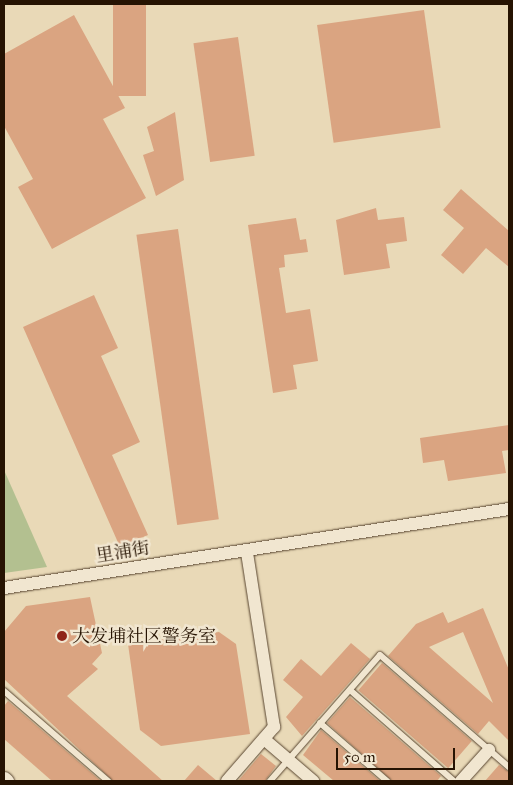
<!DOCTYPE html>
<html>
<head>
<meta charset="utf-8">
<style>
	body { margin:0 }
	#map { position:relative; width:513px; height:785px; overflow:hidden; background:#e9d9b7; font-family:"IM FELL Great Primer","Noto Serif SC",serif }
	div>[style] { position:absolute }
	[style*='--x'] { left:calc(var(--x)*1px); top:calc(var(--y)*1px); width:calc(var(--w)*1px); rotate:calc(var(--a)*1deg) }
	.green>* { inset:0; background:#b3c090 }
	.building>* { inset:0; background:#daa481; transform-origin:0 0 }
	.roads { filter:drop-shadow(0 0 1px #57442f) drop-shadow(0 0 1px #57442f) }
	.service>* { height:6px; margin:-3px; padding:0 3px; transform-origin:3px; border-radius:3px; background:#f1e6d0 }
	.minor>* { height:12px; margin:-6px; padding:0 6px; transform-origin:6px; border-radius:6px; background:#f1e6d0 }
	.tertiary>* { height:15px; margin:-7.5px; padding:0 7.5px; transform-origin:7.5px; border-radius:7.5px; background:#f1e6d0 }
	.dots>* { width:14px; height:14px; translate:-50% -50%; box-sizing:border-box; border:2px solid #f1e6d0; border-radius:50% }
	span { translate:-50% -50%; white-space:nowrap; text-align:center; line-height:1.15; -webkit-text-stroke:5px #f1e6d0; paint-order:stroke }
	.street-label { font-size:18px; color:#261302 }
	.poi-label { font-size:18px; color:#261302 }
	.left { translate:0 -50%; text-align:left }
	.frame { position:absolute; inset:0; border:5px solid #261302; pointer-events:none }
	.scale { position:absolute; left:336px; top:748px; width:119px; height:22px; box-sizing:border-box; border:2px solid #261302; border-top:0; padding-left:6px; font-size:15px; line-height:18px; white-space:nowrap; color:#261302; -webkit-text-stroke:4px #f1e6d0; paint-order:stroke }
</style>
</head>
<body>
<div id="map">
	<div class="green">
		<div style="clip-path:polygon(4px 470px,47px 567px,4px 573px)"></div>
	</div>
	<div class="building">
		<div style="left:113px;top:4px;width:33px;height:92px"></div>
		<div style="left:424px;top:10px;width:119px;height:108px;rotate:82deg"></div>
		<div style="clip-path:polygon(74px 15px,125px 108px,103px 119px,146px 198px,52px 249px,18px 187px,33px 179px,4px 126px,4px 54px)"></div>
		<div style="left:238px;top:37px;width:120px;height:45px;rotate:82deg"></div>
		<div style="clip-path:polygon(175px 112px,184px 180px,156px 196px,143px 155px,154px 151px,147px 127px)"></div>
		<div style="clip-path:polygon(461px 189px,509px 231px,509px 267px,486px 248px,463px 274px,441px 255px,464px 228px,443px 210px)"></div>
		<div style="clip-path:polygon(376px 208px,378px 220px,404px 217px,407px 241px,386px 244px,390px 268px,344px 275px,336px 220px)"></div>
		<div style="clip-path:polygon(296px 218px,300px 240px,306px 239px,308px 252px,284px 255px,285px 267px,279px 268px,286px 313px,310px 309px,318px 361px,293px 365px,297px 389px,273px 393px,248px 225px)"></div>
		<div style="left:178px;top:229px;width:293px;height:42px;rotate:82deg"></div>
		<div style="clip-path:polygon(94px 295px,118px 348px,101px 356px,140px 442px,112px 455px,148px 535px,120px 547px,23px 327px)"></div>
		<div style="clip-path:polygon(509px 425px,509px 450px,502px 451px,506px 473px,448px 481px,444px 460px,423px 463px,420px 438px)"></div>
		<div style="clip-path:polygon(90px 597px,102px 653px,92px 664px,98px 669px,67px 696px,163px 781px,113px 781px,4px 679px,4px 632px,26px 606px)"></div>
		<div style="clip-path:polygon(evenodd,483px 608px,509px 670px,509px 741px,489px 721px,478px 734px,388px 656px,416px 624px,443px 612px,448px 623px,483px 608px,463px 632px,493px 703px,429px 647px,463px 632px)"></div>
		<div style="clip-path:polygon(219px 632px,236px 644px,250px 734px,161px 746px,140px 730px,128px 644px)"></div>
		<div style="clip-path:polygon(351px 643px,370px 659px,302px 736px,286px 717px,303px 697px,283px 680px,301px 659px,321px 676px)"></div>
		<div style="left:382px;top:663px;width:119px;height:36px;rotate:41deg"></div>
		<div style="clip-path:polygon(350px 697px,441px 776px,437px 781px,392px 781px,327px 723px)"></div>
		<div style="clip-path:polygon(8px 701px,101px 781px,52px 781px,4px 739px,4px 706px)"></div>
		<div style="clip-path:polygon(321px 730px,380px 781px,334px 781px,303px 755px)"></div>
		<div style="clip-path:polygon(261px 754px,276px 766px,265px 781px,238px 781px)"></div>
		<div style="clip-path:polygon(198px 765px,217px 781px,184px 781px)"></div>
		<div style="clip-path:polygon(499px 765px,509px 772px,509px 781px,485px 781px)"></div>
	</div>
	<div class="roads">
		<div class="service">
			<div style="--x:350;--y:690;--w:138;--a:41.2"></div>
			<div style="--x:4;--y:691;--w:138;--a:40.9"></div>
			<div style="--x:320;--y:723;--w:89;--a:40.9"></div>
			<div style="--x:270;--y:781;--w:167;--a:-48.9"></div>
			<div style="--x:380;--y:655;--w:171;--a:41"></div>
		</div>
		<div class="minor">
			<div style="--x:4;--y:588;--w:511;--a:-8.89"></div>
			<div style="--x:264;--y:739;--w:65;--a:40.6"></div>
			<div style="--x:227;--y:781;--w:72;--a:-49"></div>
			<div style="--x:274;--y:727;--w:177;--a:-98.8"></div>
			<div style="--x:461;--y:781;--w:42;--a:-47.9"></div>
		</div>
		<div class="tertiary">
			<div style="--x:4;--y:779;--w:3;--a:45"></div>
		</div>
	</div>
	<div class="dots">
		<div style="left:62px;top:636px;background:#8f2418"></div>
	</div>
	<div class="street-label">
		<span style="left:123px;top:552px;rotate:-9deg">里浦街</span>
	</div>
	<div class="poi-label">
		<span class="left" style="left:72px;top:636px">大发埔社区警务室</span>
	</div>
	<div class="frame"></div>
	<div class="scale">50 m</div>
</div>
</body>
</html>
